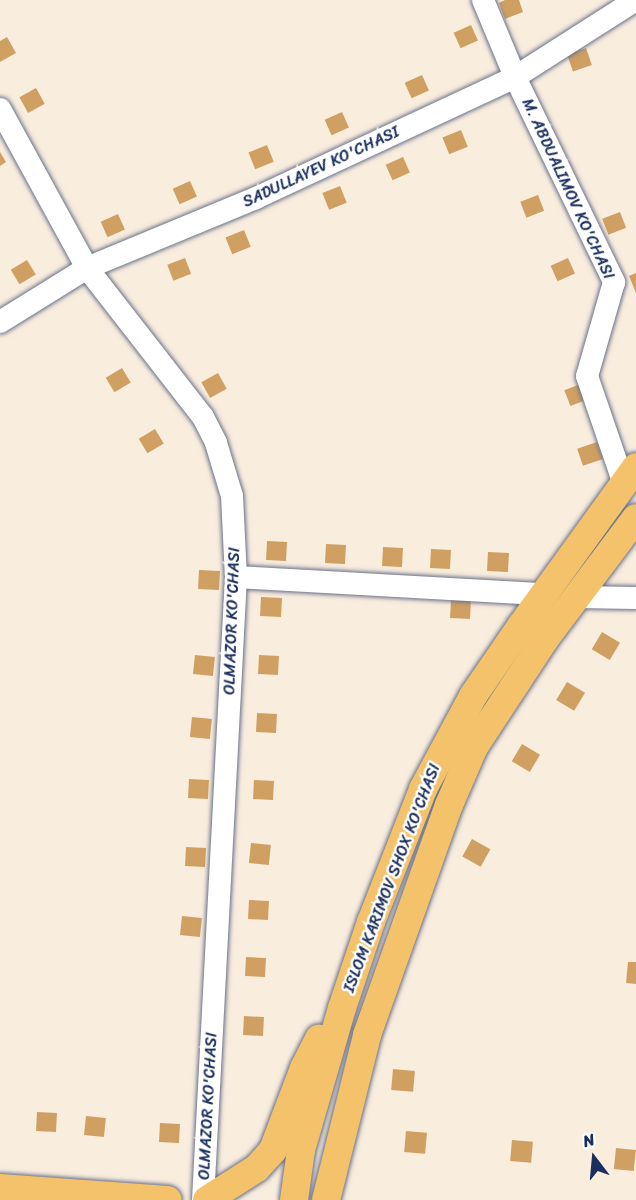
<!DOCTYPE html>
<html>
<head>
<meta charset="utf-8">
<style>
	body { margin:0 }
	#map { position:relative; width:636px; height:1200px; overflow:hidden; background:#f9edde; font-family:Sriracha,sans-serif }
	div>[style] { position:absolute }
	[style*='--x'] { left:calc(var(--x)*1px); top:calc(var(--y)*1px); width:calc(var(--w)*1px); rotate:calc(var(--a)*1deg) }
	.building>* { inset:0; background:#d0a062; transform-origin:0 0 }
	.roads { filter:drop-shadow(0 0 2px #69728b) drop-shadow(0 0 2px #69728b) }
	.minor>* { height:22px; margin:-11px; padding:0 11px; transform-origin:11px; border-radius:11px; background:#fff }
	.major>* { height:28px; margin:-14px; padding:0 14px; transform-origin:14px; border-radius:14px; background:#f3c26a }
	span { translate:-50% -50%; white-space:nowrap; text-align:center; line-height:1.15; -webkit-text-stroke:5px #fff; paint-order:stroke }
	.street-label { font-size:16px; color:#1b2f5e }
	.north { position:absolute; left:564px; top:1128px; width:60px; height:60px; -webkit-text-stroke:4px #fff; paint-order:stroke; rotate:344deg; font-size:16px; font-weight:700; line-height:24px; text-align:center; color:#1b2f5e }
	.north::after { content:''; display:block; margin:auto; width:21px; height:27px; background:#1b2f5e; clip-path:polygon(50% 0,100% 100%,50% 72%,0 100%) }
</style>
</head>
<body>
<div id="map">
	<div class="building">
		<div style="clip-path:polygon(505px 0,519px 0,523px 12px,505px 19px,499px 3px)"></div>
		<div style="left:471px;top:25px;width:17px;height:19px;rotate:66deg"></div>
		<div style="clip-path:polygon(7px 37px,16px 53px,0 62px,0 41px)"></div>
		<div style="left:586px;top:48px;width:18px;height:20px;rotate:71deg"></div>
		<div style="left:422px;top:75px;width:17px;height:19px;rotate:66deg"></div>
		<div style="left:36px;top:88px;width:18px;height:19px;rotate:61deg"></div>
		<div style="left:342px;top:112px;width:17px;height:19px;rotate:66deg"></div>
		<div style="left:461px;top:130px;width:18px;height:20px;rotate:68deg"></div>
		<div style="left:267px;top:145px;width:18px;height:20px;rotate:68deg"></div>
		<div style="clip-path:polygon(0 152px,6px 162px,0 166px)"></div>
		<div style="left:403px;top:157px;width:17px;height:19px;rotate:66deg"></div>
		<div style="left:190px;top:181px;width:17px;height:19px;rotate:66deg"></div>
		<div style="left:340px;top:186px;width:18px;height:19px;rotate:68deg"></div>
		<div style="left:538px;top:195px;width:17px;height:19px;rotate:69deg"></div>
		<div style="left:620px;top:212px;width:17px;height:19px;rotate:69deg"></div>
		<div style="left:118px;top:214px;width:17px;height:19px;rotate:66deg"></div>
		<div style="left:244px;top:230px;width:18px;height:20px;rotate:68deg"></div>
		<div style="left:185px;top:258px;width:17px;height:19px;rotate:69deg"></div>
		<div style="left:568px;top:258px;width:17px;height:19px;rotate:66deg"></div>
		<div style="left:27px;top:260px;width:17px;height:19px;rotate:59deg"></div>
		<div style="clip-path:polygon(636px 273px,636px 293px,629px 276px)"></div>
		<div style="left:122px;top:368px;width:17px;height:19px;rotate:59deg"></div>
		<div style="left:218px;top:373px;width:18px;height:19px;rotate:61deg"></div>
		<div style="left:583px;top:383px;width:17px;height:20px;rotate:69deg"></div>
		<div style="left:155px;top:429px;width:17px;height:19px;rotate:59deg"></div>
		<div style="left:597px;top:442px;width:18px;height:21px;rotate:71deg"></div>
		<div style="left:267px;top:541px;width:20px;height:19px;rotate:3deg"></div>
		<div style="left:326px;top:544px;width:20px;height:19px;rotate:3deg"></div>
		<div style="left:383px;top:547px;width:20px;height:19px;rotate:3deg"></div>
		<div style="left:431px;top:549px;width:20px;height:19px;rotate:3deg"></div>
		<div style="left:488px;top:552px;width:21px;height:19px;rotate:3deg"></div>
		<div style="left:199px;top:570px;width:21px;height:19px;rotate:3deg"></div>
		<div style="left:261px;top:597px;width:21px;height:19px;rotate:3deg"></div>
		<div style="left:451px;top:599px;width:20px;height:19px;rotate:3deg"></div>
		<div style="left:602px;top:632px;width:21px;height:20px;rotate:31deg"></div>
		<div style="left:195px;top:655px;width:20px;height:19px;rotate:6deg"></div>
		<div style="left:259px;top:655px;width:20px;height:19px;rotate:3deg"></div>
		<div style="left:567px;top:682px;width:21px;height:21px;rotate:31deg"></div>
		<div style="left:257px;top:713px;width:20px;height:19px;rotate:3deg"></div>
		<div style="left:192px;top:717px;width:20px;height:20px;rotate:6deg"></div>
		<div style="left:522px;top:744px;width:21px;height:20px;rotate:31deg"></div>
		<div style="left:189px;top:779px;width:20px;height:19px;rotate:3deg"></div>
		<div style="left:254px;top:780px;width:20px;height:19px;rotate:3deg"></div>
		<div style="left:472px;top:839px;width:21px;height:20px;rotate:29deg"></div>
		<div style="left:251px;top:843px;width:20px;height:20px;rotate:6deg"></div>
		<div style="left:186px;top:847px;width:20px;height:19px;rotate:3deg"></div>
		<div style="left:249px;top:900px;width:20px;height:19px;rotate:3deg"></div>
		<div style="left:182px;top:916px;width:20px;height:19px;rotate:6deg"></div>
		<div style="left:246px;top:957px;width:20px;height:19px;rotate:3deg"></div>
		<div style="clip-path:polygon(628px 962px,636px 962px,636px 984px,626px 983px)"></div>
		<div style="left:244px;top:1016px;width:20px;height:19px;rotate:3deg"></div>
		<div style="left:393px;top:1069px;width:22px;height:21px;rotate:5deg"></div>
		<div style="left:37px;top:1112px;width:20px;height:19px;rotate:3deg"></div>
		<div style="left:86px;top:1116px;width:20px;height:19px;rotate:6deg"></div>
		<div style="left:160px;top:1123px;width:20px;height:19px;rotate:3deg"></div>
		<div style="left:406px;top:1131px;width:21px;height:21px;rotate:5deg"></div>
		<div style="left:512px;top:1140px;width:21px;height:21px;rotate:5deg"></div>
		<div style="left:616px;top:1148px;width:20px;height:21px;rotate:6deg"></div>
	</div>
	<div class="roads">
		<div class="minor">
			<div style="--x:483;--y:0;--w:83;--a:67.4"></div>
			<div style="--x:515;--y:77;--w:228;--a:64.2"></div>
			<div style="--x:614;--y:282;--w:98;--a:106"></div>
			<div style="--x:587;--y:376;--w:114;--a:71.1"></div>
			<div style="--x:0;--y:109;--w:181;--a:61.3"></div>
			<div style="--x:87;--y:268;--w:189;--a:52.1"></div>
			<div style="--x:203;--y:417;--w:29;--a:63"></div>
			<div style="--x:216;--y:443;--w:55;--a:73.2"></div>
			<div style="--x:232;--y:496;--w:81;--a:87.2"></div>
			<div style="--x:236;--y:577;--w:624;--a:93.03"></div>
			<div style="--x:0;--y:322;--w:102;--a:-31.8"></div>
			<div style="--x:87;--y:268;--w:183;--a:-22.5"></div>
			<div style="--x:256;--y:198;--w:286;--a:-25"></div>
			<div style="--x:515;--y:77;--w:143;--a:-32.5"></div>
			<div style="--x:236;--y:577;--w:308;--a:3.2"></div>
			<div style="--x:577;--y:597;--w:59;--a:1"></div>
		</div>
		<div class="major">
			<div style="--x:0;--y:1188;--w:168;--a:4.1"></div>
			<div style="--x:207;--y:1200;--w:59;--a:-32.6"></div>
			<div style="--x:257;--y:1168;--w:24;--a:-48"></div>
			<div style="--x:273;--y:1150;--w:88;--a:-69.3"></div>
			<div style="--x:304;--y:1068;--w:33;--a:-63"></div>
			<div style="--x:294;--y:1200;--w:50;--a:-82"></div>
			<div style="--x:301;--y:1150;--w:148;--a:-73.9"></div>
			<div style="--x:342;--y:1008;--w:91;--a:-71.4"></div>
			<div style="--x:371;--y:922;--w:143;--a:-68.6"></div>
			<div style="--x:423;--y:789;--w:106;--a:-61.7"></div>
			<div style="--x:473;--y:696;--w:85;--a:-55.6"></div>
			<div style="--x:521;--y:626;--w:196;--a:-54.1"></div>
			<div style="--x:326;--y:1200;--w:170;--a:-76"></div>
			<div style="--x:367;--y:1035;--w:244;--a:-70.4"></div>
			<div style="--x:449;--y:805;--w:63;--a:-66.7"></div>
			<div style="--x:474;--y:747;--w:129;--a:-56.7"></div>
			<div style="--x:545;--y:639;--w:151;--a:-53.1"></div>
		</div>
	</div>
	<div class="street-label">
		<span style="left:321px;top:167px;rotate:-25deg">SADULLAYEV KO'CHASI</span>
		<span style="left:568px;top:189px;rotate:65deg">M. ABDUALIMOV KO'CHASI</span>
		<span style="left:232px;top:621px;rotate:-88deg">OLMAZOR KO'CHASI</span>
		<span style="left:392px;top:878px;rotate:-69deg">ISLOM KARIMOV SHOX KO'CHASI</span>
		<span style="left:208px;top:1106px;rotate:-87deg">OLMAZOR KO'CHASI</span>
	</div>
	<div class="north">N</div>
</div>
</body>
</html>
